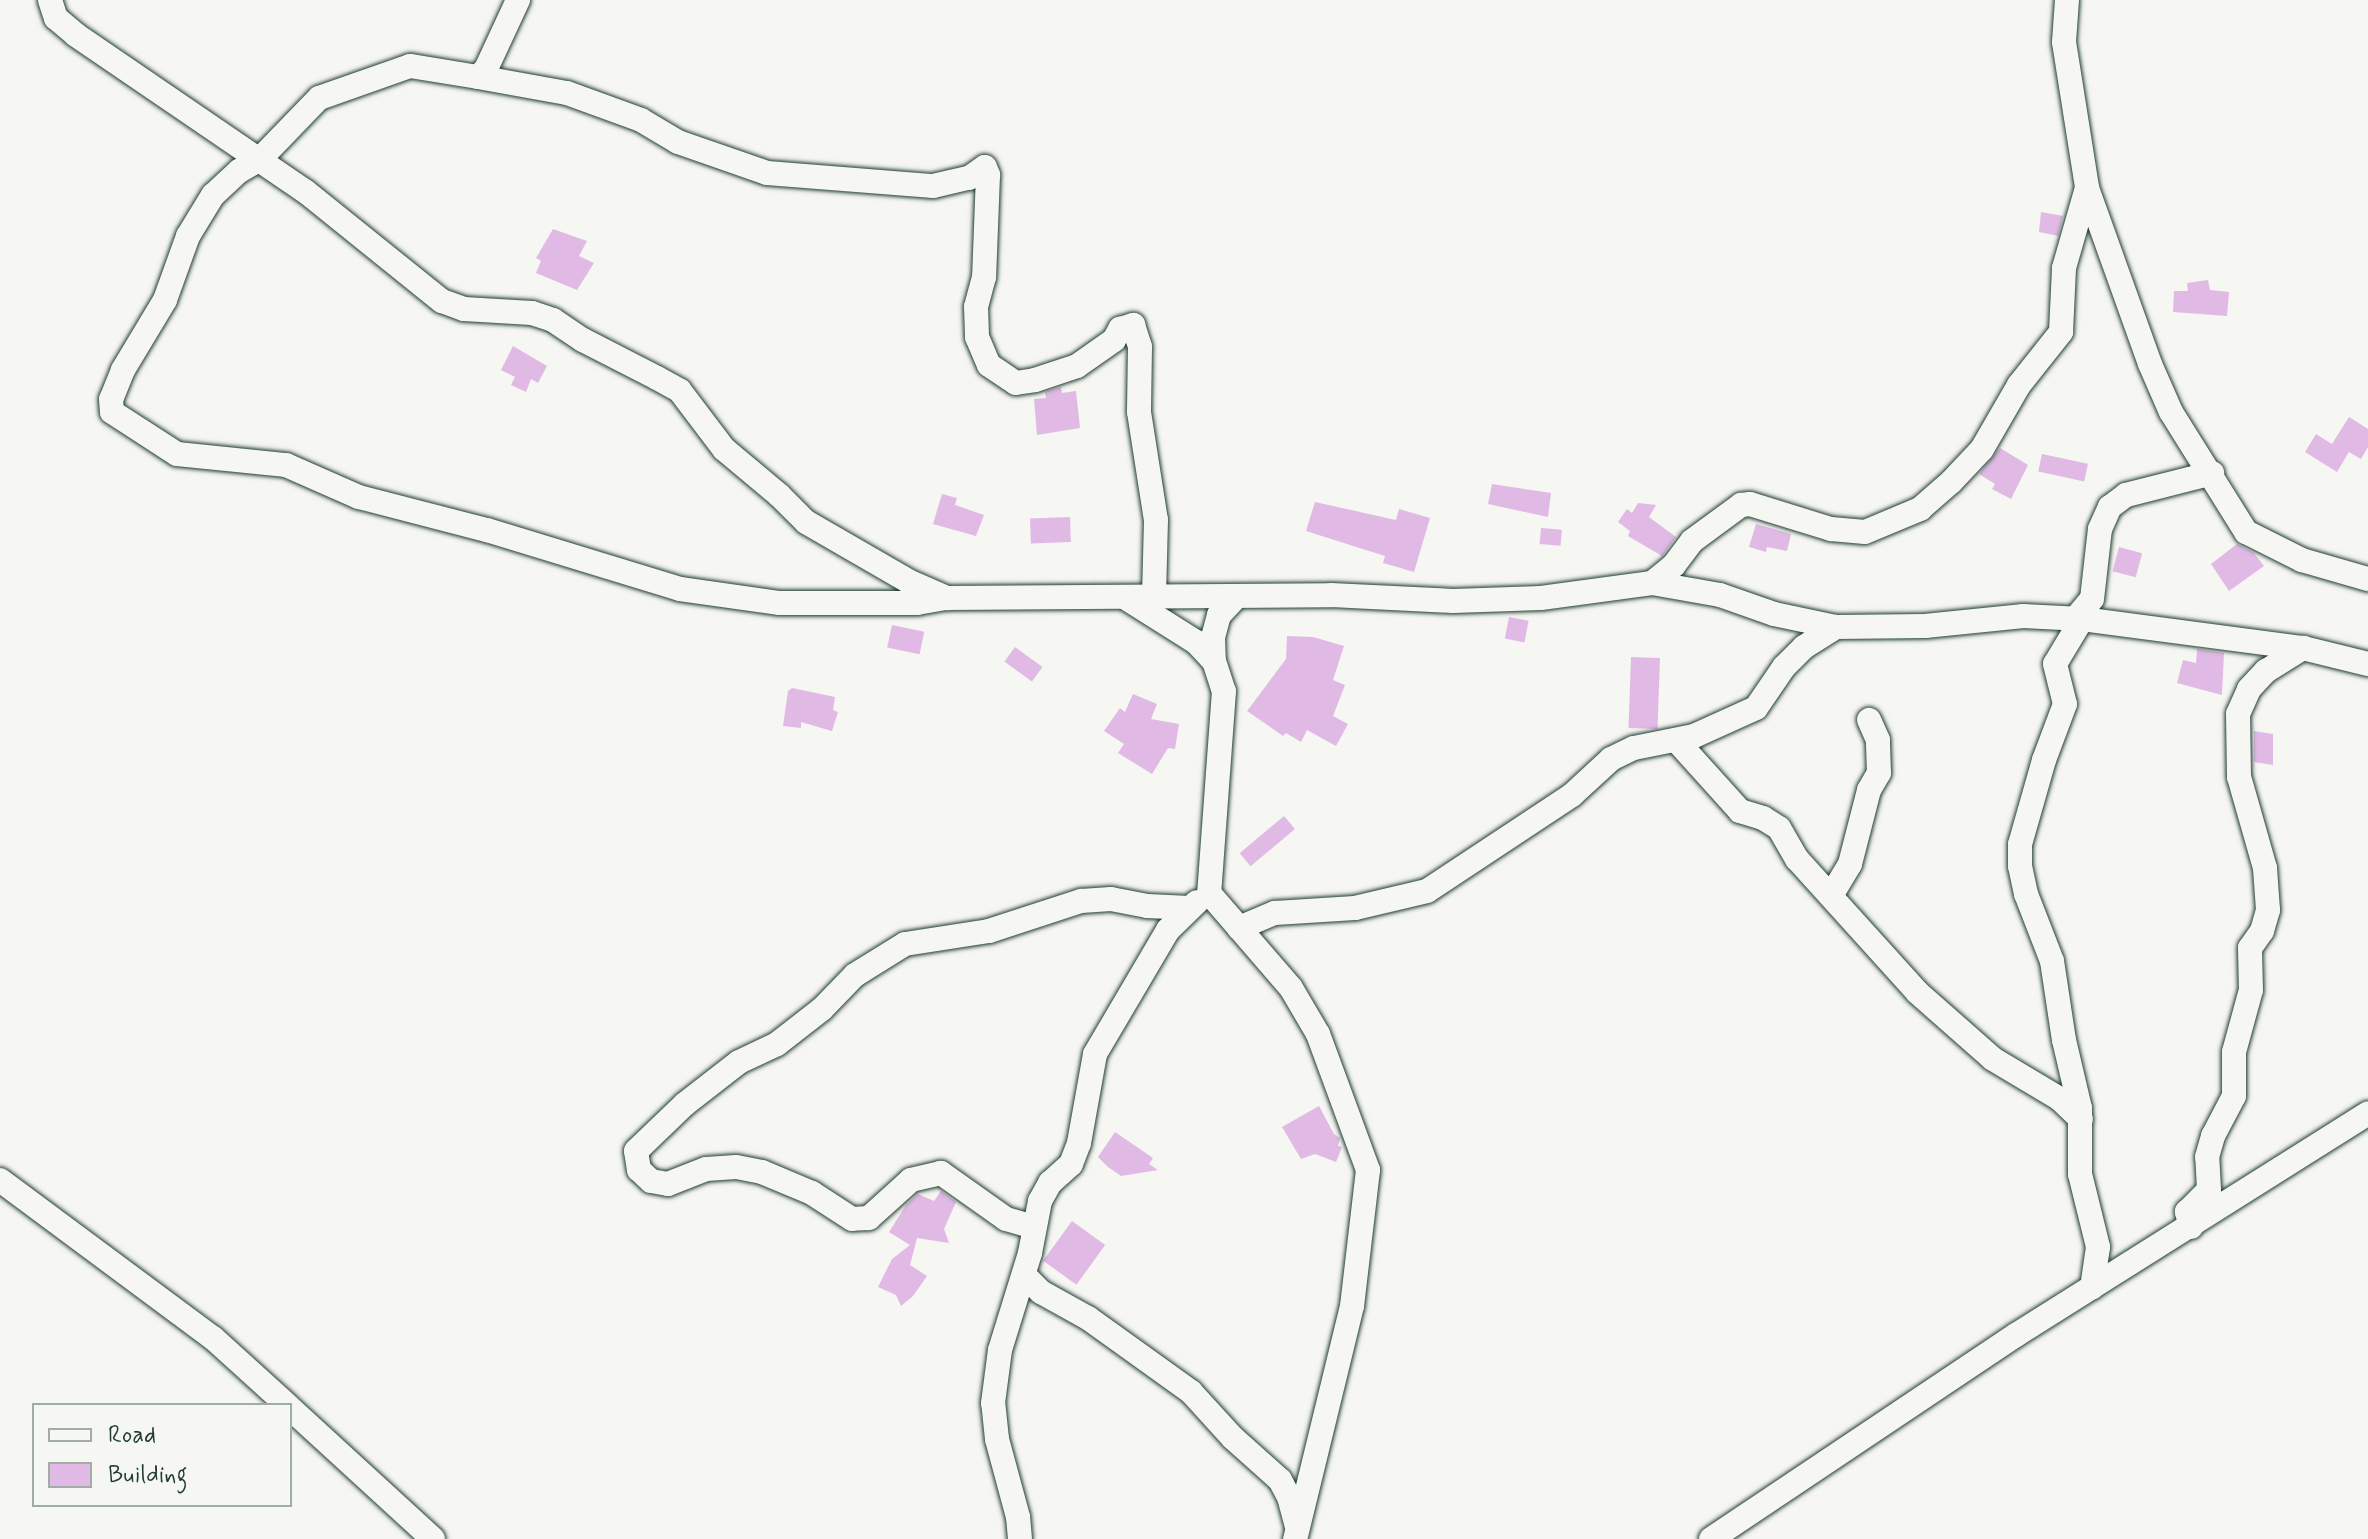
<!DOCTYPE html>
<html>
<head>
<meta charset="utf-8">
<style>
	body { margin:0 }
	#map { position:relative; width:2368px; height:1539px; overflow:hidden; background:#f6f6f2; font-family:Mynerve,sans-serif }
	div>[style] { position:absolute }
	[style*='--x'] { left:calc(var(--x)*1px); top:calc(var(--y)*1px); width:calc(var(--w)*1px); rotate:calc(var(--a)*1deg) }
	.building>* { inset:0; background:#e0bae4; transform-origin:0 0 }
	.roads { filter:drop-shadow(0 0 2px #1f3d34) drop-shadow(0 0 2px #1f3d34) }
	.minor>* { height:24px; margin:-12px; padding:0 12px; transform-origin:12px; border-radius:12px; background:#f6f6f2 }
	span { translate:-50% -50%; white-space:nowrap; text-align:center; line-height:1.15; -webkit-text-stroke:6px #f6f6f2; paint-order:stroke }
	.legend { position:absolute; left:32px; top:1403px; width:260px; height:104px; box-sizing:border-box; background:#f6f6f2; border:2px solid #a0aca6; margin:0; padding:10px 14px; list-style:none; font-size:24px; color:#1f3d34 }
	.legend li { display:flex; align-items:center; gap:16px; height:40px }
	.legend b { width:40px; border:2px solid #a0aca6 }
</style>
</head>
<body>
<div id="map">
	<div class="building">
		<div style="clip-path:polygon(2041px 212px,2063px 216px,2058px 236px,2039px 232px)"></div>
		<div style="clip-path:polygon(553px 229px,587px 241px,579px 256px,594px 263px,577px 290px,536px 273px,541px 261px,536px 258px)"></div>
		<div style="clip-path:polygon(2208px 280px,2210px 290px,2229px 292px,2227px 316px,2173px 312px,2174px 291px,2188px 291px,2187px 283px)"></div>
		<div style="clip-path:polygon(513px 346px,547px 366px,538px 383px,531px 379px,526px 392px,511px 385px,515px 377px,501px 370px)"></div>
		<div style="clip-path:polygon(1061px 387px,1062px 393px,1076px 391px,1080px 428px,1037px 435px,1034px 399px,1046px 398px,1045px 392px)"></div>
		<div style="clip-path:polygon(2349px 417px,2368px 429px,2368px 447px,2361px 459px,2349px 452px,2337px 472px,2305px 452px,2316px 434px,2332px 444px)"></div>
		<div style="clip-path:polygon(2000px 448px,2028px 465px,2011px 499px,1992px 489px,1995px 484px,1979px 474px)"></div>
		<div style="left:2042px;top:454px;width:47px;height:18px;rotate:12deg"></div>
		<div style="clip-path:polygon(1492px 484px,1551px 493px,1548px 517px,1488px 504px)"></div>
		<div style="clip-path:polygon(942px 494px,957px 498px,955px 505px,984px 515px,976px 536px,933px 524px)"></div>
		<div style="clip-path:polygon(1315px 502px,1396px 520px,1399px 509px,1430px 518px,1414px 572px,1383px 563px,1385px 556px,1306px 531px)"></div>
		<div style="clip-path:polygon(1638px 503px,1656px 505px,1649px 517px,1676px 537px,1662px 556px,1628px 536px,1630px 531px,1618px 522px,1627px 509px,1632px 513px)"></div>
		<div style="left:1070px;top:517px;width:25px;height:40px;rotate:88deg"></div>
		<div style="clip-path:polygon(1756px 524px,1791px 534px,1787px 551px,1767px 547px,1766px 552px,1749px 547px)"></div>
		<div style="left:1541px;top:528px;width:21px;height:16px;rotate:5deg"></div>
		<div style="clip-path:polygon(2237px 544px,2254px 553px,2264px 566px,2229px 591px,2211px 564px)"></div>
		<div style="left:2119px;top:547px;width:24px;height:25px;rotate:15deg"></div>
		<div style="left:1509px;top:617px;width:20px;height:22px;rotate:11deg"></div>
		<div style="left:892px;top:625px;width:33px;height:23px;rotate:12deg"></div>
		<div style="clip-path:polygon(1287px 636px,1313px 637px,1344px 646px,1333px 680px,1345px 685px,1333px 716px,1348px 724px,1336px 746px,1307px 730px,1301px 742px,1286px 733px,1283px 736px,1247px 711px,1286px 659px)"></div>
		<div style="left:1015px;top:647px;width:34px;height:18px;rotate:36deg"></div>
		<div style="clip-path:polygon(2197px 649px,2224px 653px,2222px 695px,2177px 683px,2183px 660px,2196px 663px)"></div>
		<div style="left:1631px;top:657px;width:29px;height:71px;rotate:2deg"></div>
		<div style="clip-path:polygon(792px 688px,835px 697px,833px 710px,838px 712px,832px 731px,801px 722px,801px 728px,783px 726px,788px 691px)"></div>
		<div style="clip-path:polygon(1133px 694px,1157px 704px,1151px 719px,1179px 724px,1175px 749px,1168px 748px,1152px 774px,1118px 753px,1124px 744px,1104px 731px,1120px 708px,1125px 712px)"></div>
		<div style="clip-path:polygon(2254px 731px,2273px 734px,2273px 765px,2254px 762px)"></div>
		<div style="left:1284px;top:816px;width:17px;height:58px;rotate:50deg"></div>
		<div style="clip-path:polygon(1319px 1106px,1334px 1134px,1340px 1138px,1338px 1146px,1342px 1147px,1336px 1162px,1315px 1154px,1301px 1159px,1282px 1127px)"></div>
		<div style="clip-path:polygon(1115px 1132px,1153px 1158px,1149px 1164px,1158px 1170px,1121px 1176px,1108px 1167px,1098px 1157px)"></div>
		<div style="clip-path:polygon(941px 1191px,956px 1202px,944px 1229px,949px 1243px,917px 1238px,910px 1265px,927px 1276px,913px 1296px,901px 1306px,896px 1295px,878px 1287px,892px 1259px,910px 1245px,889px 1232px,906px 1205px,918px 1194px,934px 1201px)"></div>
		<div style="left:1072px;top:1221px;width:41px;height:49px;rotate:36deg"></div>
	</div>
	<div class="roads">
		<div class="minor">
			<div style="--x:50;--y:0;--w:19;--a:72"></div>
			<div style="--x:56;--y:18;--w:26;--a:40"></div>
			<div style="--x:76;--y:35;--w:277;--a:34.3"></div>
			<div style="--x:305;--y:191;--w:176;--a:38.8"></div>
			<div style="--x:442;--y:301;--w:23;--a:20"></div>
			<div style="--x:464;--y:309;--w:68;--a:3.4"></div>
			<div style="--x:532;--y:313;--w:22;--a:18"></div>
			<div style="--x:553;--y:320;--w:36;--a:34"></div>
			<div style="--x:583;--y:340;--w:83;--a:27.2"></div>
			<div style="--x:657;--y:378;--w:26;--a:29"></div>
			<div style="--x:680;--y:391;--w:73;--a:52.8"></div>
			<div style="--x:724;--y:449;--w:72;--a:39.9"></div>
			<div style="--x:779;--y:495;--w:38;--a:45"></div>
			<div style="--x:806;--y:522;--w:118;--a:30"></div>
			<div style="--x:908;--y:581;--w:43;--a:23.6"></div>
			<div style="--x:947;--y:598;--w:384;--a:-0.4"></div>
			<div style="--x:1331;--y:595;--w:122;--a:2.8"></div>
			<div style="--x:1453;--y:601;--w:88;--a:-2"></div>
			<div style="--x:1541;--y:598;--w:112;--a:-7.7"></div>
			<div style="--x:1652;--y:583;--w:69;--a:10"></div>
			<div style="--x:1720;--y:595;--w:57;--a:19.4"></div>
			<div style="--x:1774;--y:614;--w:63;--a:11.8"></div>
			<div style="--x:1836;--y:627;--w:89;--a:-0.6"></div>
			<div style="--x:1925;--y:626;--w:99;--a:-5.8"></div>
			<div style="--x:2023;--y:616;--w:59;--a:2.9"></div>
			<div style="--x:2082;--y:619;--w:223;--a:7.5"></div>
			<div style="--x:2303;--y:648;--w:67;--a:13.8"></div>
			<div style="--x:518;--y:0;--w:76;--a:114.9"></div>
			<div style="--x:486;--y:69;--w:11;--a:135"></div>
			<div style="--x:478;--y:77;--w:69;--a:-170.8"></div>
			<div style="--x:410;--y:66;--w:96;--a:160.6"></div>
			<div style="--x:319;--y:98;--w:85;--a:134"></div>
			<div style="--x:260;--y:159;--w:24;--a:150"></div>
			<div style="--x:239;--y:171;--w:35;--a:137"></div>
			<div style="--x:213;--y:195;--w:48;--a:121.4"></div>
			<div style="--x:188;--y:236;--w:68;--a:109.8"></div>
			<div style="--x:165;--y:300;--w:82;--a:121"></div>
			<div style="--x:123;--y:370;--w:31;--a:112"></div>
			<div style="--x:111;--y:399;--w:13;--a:86"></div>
			<div style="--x:112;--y:412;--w:77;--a:32.9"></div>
			<div style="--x:177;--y:454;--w:110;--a:5.8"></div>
			<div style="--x:286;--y:465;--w:80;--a:23.7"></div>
			<div style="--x:359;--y:497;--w:132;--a:14.5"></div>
			<div style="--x:487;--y:530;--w:202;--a:17"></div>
			<div style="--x:680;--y:589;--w:101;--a:8"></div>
			<div style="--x:780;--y:603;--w:137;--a:0"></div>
			<div style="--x:917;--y:603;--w:29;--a:-10"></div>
			<div style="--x:2067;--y:0;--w:42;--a:94.1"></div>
			<div style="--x:2064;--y:42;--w:148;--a:81"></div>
			<div style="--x:2087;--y:188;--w:187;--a:70.3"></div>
			<div style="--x:2150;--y:364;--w:52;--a:66.4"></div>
			<div style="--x:2171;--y:412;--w:142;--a:58"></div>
			<div style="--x:2246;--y:532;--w:63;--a:26.6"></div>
			<div style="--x:2302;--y:560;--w:69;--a:16.1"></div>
			<div style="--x:478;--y:77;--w:90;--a:10.2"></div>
			<div style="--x:567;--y:93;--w:79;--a:20"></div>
			<div style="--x:641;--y:120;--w:43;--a:30.7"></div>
			<div style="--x:678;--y:142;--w:94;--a:19.2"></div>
			<div style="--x:767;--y:173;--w:167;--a:4.5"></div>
			<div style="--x:933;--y:186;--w:37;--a:-13"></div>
			<div style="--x:969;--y:178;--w:19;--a:-35"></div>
			<div style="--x:985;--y:167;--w:9;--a:69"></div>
			<div style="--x:988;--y:175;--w:102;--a:92.2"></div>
			<div style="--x:984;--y:277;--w:31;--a:105"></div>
			<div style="--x:976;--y:307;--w:30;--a:88"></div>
			<div style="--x:977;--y:337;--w:30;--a:67"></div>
			<div style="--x:989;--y:365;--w:32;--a:34"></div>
			<div style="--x:1016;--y:383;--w:19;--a:-9"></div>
			<div style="--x:1035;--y:380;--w:44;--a:-18.4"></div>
			<div style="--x:1077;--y:366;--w:45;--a:-35.1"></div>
			<div style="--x:1114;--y:340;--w:13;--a:-61"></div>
			<div style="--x:1120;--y:329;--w:14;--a:-17"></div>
			<div style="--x:1133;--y:325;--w:23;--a:72"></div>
			<div style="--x:1140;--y:347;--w:65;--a:90.9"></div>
			<div style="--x:1139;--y:412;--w:109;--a:81.1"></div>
			<div style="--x:1156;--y:520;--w:77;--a:91.5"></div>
			<div style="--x:1652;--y:583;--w:28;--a:-39"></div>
			<div style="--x:1674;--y:565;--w:30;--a:-53"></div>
			<div style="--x:1692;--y:541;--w:61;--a:-36.3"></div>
			<div style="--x:1741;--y:505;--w:9;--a:-6"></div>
			<div style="--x:1750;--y:504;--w:85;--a:17.2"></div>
			<div style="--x:1831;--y:529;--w:34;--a:5"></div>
			<div style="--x:1865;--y:532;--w:60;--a:-22.7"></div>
			<div style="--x:1920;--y:509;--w:41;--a:-41.1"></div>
			<div style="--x:1951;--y:482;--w:45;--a:-46.8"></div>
			<div style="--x:1982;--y:449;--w:74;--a:-60"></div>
			<div style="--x:2019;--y:385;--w:68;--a:-51.6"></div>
			<div style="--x:2061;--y:332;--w:64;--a:-87.3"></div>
			<div style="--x:2064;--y:268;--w:83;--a:-74"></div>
			<div style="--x:1236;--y:597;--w:25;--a:133"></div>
			<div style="--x:1219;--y:615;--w:23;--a:105"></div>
			<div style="--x:1213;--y:637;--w:24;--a:88"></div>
			<div style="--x:1214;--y:661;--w:32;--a:72"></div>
			<div style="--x:1224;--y:691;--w:203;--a:94.2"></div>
			<div style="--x:1209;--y:893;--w:125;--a:49.2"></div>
			<div style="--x:1291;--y:988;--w:53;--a:59.6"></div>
			<div style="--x:1318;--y:1034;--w:145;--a:69.8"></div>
			<div style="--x:1368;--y:1170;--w:137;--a:96.7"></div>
			<div style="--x:1352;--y:1306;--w:240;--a:103.7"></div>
			<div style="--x:1126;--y:598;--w:83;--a:32.2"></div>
			<div style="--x:1196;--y:642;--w:26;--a:47"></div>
			<div style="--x:2075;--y:619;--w:26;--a:-50"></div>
			<div style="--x:2092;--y:599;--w:70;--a:-83.5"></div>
			<div style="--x:2100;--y:529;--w:24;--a:-66"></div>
			<div style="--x:2110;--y:507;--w:20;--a:-37"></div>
			<div style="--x:2126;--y:495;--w:89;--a:-14.3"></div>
			<div style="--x:2082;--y:619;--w:52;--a:121"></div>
			<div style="--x:2055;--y:664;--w:41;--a:76"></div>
			<div style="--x:2065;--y:704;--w:60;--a:110.6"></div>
			<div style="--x:2044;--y:760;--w:87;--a:105.9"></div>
			<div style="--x:2020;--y:844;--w:22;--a:90"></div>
			<div style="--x:2020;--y:866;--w:29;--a:78"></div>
			<div style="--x:2026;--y:894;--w:72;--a:68.8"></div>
			<div style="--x:2052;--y:961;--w:80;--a:81.4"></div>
			<div style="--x:2064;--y:1040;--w:70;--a:76.8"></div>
			<div style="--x:2080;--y:1108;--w:66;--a:90"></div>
			<div style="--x:2080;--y:1174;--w:75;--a:76.1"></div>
			<div style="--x:2098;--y:1247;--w:41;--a:98.3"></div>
			<div style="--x:1676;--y:740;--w:96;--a:48"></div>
			<div style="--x:1740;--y:811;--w:24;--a:17"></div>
			<div style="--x:1763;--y:818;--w:19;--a:32"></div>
			<div style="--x:1779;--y:828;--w:36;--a:60"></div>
			<div style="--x:1797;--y:859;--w:179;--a:47.9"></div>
			<div style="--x:1917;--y:992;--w:101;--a:41.4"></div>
			<div style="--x:1993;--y:1059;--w:78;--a:30.8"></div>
			<div style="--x:2060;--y:1099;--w:29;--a:44"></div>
			<div style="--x:1832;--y:894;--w:35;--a:-59"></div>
			<div style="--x:1850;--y:864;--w:76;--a:-75.6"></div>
			<div style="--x:1869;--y:790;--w:20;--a:-60"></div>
			<div style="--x:1879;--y:773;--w:33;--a:-92"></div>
			<div style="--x:1878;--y:740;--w:22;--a:-114"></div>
			<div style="--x:1239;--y:928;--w:39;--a:-23"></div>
			<div style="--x:1275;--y:913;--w:80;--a:-3.6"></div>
			<div style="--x:1355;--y:908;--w:74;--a:-13.3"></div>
			<div style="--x:1427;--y:891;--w:174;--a:-33.5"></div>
			<div style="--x:1572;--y:795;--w:53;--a:-42.7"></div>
			<div style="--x:1611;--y:759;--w:25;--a:-26"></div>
			<div style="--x:1634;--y:748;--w:61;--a:-11.3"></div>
			<div style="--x:1694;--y:736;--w:68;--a:-24.3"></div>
			<div style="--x:1756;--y:708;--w:50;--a:-55.7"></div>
			<div style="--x:1784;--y:667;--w:28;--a:-45"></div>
			<div style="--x:1804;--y:647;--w:38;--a:-32"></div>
			<div style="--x:0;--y:1180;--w:265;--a:36.6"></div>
			<div style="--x:213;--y:1338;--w:100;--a:42.2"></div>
			<div style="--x:1034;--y:1227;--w:29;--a:-164"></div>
			<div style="--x:1006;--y:1219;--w:80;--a:-144.7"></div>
			<div style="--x:941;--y:1173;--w:31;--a:167"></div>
			<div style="--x:911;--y:1180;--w:57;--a:137.9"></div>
			<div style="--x:869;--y:1218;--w:17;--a:177"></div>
			<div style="--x:852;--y:1219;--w:48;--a:-147"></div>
			<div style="--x:812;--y:1193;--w:54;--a:-157.2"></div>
			<div style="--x:762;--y:1172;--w:26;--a:-169"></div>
			<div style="--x:736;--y:1167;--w:30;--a:176"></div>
			<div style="--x:706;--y:1169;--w:41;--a:158.5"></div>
			<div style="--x:668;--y:1184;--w:17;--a:-170"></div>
			<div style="--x:651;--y:1181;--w:16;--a:-137"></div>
			<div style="--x:639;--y:1170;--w:19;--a:-99"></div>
			<div style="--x:636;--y:1151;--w:68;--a:-43.8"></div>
			<div style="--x:685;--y:1104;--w:68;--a:-37.9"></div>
			<div style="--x:739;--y:1062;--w:42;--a:-25.3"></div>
			<div style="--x:777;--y:1044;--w:57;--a:-37.9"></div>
			<div style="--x:822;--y:1009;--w:47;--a:-45.9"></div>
			<div style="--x:855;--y:975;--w:59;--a:-31.8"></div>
			<div style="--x:905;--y:944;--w:85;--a:-8.8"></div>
			<div style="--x:989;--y:931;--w:97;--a:-18.1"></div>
			<div style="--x:1081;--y:901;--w:30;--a:-4"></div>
			<div style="--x:1111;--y:899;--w:37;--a:11"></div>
			<div style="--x:1147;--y:906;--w:43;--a:2.7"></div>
			<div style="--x:2191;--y:1227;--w:16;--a:-105"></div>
			<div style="--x:2187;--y:1212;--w:31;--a:-45"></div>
			<div style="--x:2209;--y:1190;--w:33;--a:-93"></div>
			<div style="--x:2207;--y:1157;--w:22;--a:-74"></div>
			<div style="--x:2213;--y:1136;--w:45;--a:-62.3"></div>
			<div style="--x:2234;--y:1096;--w:44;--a:-90"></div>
			<div style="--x:2234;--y:1052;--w:64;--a:-74.7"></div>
			<div style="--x:2251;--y:990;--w:42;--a:-91.4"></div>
			<div style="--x:2250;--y:948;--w:21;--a:-55"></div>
			<div style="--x:2262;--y:931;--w:22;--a:-74"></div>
			<div style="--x:2268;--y:910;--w:42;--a:-94.1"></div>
			<div style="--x:2265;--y:868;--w:95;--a:-105.9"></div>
			<div style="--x:2239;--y:777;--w:63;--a:-90.9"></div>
			<div style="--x:2238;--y:714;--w:27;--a:-66"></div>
			<div style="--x:2249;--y:689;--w:25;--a:-47"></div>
			<div style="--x:2266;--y:671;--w:44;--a:-31.9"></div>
			<div style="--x:1024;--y:1275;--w:24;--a:45"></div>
			<div style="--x:1041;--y:1292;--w:54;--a:29"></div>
			<div style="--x:1088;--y:1318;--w:127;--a:35.7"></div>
			<div style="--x:1191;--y:1392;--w:62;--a:47.6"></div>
			<div style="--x:1233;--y:1438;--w:63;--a:41.8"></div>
			<div style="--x:1280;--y:1480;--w:19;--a:62"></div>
			<div style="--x:1289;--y:1497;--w:31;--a:75"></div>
			<div style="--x:290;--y:1408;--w:194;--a:42.5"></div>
			<div style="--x:1020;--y:1539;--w:22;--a:-95"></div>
			<div style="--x:1018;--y:1517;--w:81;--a:-105.1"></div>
			<div style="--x:997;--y:1439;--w:36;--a:-96"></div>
			<div style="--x:993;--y:1403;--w:53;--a:-82.5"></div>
			<div style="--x:1000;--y:1350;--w:102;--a:-72.8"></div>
			<div style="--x:1030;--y:1253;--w:53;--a:-79.1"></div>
			<div style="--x:1040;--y:1201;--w:21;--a:-61"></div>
			<div style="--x:1050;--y:1183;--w:28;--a:-42"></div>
			<div style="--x:1071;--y:1164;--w:22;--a:-69"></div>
			<div style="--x:1079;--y:1143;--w:90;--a:-79.8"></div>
			<div style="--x:1095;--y:1054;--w:144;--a:-59.5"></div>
			<div style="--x:1168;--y:930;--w:40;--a:-44"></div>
			<div style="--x:1711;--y:1539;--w:367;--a:-33.8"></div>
			<div style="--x:2016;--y:1335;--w:416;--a:-32.2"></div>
		</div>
	</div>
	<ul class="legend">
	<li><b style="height:10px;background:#f6f6f2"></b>Road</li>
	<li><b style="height:22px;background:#e0bae4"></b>Building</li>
	</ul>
</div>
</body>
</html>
